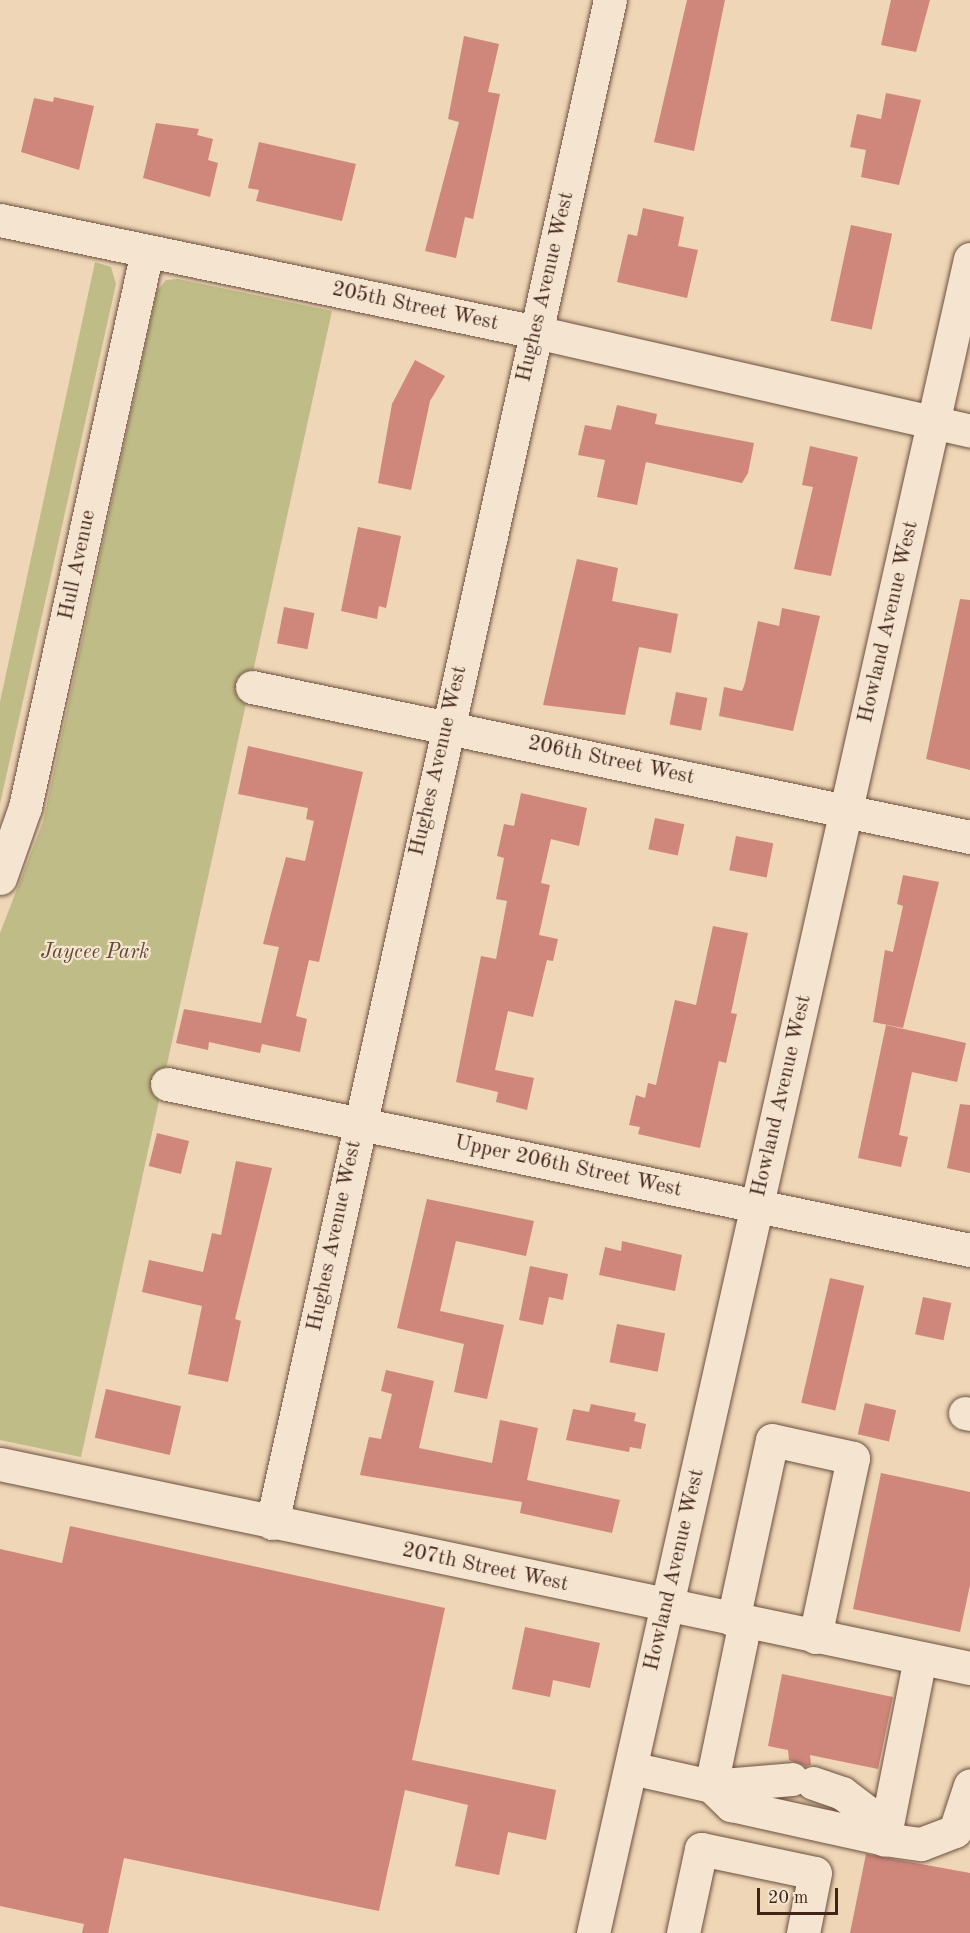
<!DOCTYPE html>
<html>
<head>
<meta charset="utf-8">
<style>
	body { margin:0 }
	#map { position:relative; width:970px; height:1933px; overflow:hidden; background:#eed6b6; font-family:"Old Standard TT",serif }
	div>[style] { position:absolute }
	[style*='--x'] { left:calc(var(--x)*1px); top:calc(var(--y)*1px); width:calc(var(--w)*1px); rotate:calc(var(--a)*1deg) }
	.green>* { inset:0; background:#c0bc88 }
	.building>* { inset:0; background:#cf867b; transform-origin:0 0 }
	.roads { filter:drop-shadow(0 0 2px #6c503f) drop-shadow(0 0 2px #6c503f) }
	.minor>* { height:33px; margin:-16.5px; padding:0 16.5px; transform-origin:16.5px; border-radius:16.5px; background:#f4e4d0 }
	span { translate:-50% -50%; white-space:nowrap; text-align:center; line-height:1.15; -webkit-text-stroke:4.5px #f4e4d0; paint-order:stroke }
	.street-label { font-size:21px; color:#412317 }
	.park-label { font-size:21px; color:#614933; font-style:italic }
	.scale { position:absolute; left:757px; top:1888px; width:81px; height:27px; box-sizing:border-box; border:3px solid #412317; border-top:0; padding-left:8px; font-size:18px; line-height:21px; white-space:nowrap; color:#412317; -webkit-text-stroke:4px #f4e4d0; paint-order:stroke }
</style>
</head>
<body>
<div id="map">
	<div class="green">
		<div style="clip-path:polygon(95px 262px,111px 267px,116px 284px,0 804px,0 702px)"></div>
		<div style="clip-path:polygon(178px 279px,332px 311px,81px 1457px,0 1440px,0 933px,43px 822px,157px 291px,166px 280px)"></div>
	</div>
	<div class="building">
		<div style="clip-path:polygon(687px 0,725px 0,694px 151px,654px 142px)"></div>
		<div style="clip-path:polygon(891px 0,930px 0,916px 52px,881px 45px)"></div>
		<div style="clip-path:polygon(464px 36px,499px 44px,488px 92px,500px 94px,473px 219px,465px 217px,456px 258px,425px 251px,459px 122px,448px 119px)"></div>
		<div style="clip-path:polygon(886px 93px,921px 100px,899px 185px,861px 177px,866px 150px,850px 147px,857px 114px,881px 119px)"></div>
		<div style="clip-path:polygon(54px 97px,94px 106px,79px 170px,21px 152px,34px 98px,53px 102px)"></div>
		<div style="clip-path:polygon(156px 123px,199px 129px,197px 135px,213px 139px,208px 160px,218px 163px,210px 197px,143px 178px)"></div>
		<div style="clip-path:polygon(259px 142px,356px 164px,342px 221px,256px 201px,259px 190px,248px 188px)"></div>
		<div style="clip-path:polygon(643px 208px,684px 217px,678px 246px,698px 250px,687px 298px,617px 282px,628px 234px,637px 236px)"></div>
		<div style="left:851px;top:225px;width:42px;height:98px;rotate:12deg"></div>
		<div style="clip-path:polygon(415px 360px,445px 376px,430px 401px,411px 490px,378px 483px,392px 404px)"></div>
		<div style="clip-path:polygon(617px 405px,657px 414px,655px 424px,754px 443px,748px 473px,742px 483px,646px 462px,637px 505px,597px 497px,605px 460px,578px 455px,585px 425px,611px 430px)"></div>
		<div style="clip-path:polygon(810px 446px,858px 457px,831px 576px,794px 569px,813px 487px,802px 485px)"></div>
		<div style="clip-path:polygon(358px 527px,401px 536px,386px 608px,379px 606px,377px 619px,341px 611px)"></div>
		<div style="clip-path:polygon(577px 559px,618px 568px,612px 601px,678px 614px,671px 653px,639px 647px,625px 715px,543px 705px)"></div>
		<div style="clip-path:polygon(960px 599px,970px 600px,970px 770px,926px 759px)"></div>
		<div style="left:284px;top:607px;width:31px;height:37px;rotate:11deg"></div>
		<div style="clip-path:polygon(782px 608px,820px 616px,793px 731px,719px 716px,724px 687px,742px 691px,745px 683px,758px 621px,779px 626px)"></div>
		<div style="left:676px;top:692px;width:32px;height:33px;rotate:11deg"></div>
		<div style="clip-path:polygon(248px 746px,363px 772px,319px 962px,309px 960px,296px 1016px,307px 1019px,300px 1052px,262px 1044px,260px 1053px,209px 1042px,208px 1050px,176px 1043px,184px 1009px,261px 1023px,279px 947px,263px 944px,272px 909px,286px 857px,305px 861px,314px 821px,306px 819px,308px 808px,238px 794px)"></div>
		<div style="clip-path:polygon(521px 793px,587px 808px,579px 846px,551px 839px,541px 883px,550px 885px,539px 935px,558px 939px,553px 961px,547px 960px,533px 1017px,508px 1011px,495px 1070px,534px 1078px,527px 1110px,496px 1102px,498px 1092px,456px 1082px,481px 956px,496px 959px,507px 901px,496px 899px,504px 858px,497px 856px,504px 824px,514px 826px)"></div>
		<div style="left:655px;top:818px;width:30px;height:32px;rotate:12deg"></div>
		<div style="left:736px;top:836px;width:38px;height:35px;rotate:11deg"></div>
		<div style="clip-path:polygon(903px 875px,939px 882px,903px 1028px,873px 1022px,885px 950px,893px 952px,903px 906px,897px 904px)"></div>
		<div style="clip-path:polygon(713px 926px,748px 933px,731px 1013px,737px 1014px,726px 1063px,719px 1061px,700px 1148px,638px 1134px,640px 1127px,629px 1125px,636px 1095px,645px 1098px,648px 1083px,656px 1085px,675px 1000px,696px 1005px)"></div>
		<div style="clip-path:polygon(886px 1025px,966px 1043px,957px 1082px,912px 1072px,899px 1135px,908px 1137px,901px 1167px,858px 1158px)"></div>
		<div style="clip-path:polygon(960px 1104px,970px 1105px,970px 1173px,947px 1168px)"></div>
		<div style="left:157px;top:1133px;width:33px;height:34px;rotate:14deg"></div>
		<div style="clip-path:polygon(236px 1161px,272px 1168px,235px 1319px,241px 1321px,228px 1382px,188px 1374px,202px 1306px,142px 1292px,149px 1260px,203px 1272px,212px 1233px,221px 1235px)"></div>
		<div style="clip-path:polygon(427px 1199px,534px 1221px,526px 1256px,456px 1241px,440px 1311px,504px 1325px,487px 1399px,454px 1392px,464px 1344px,397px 1328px)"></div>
		<div style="clip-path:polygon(622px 1241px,682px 1255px,675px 1291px,599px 1275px,605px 1247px,621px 1251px)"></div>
		<div style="clip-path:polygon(530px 1266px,568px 1274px,563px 1300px,549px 1297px,543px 1325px,519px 1320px)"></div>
		<div style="left:830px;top:1278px;width:35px;height:128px;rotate:13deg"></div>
		<div style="left:923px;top:1297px;width:29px;height:38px;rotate:12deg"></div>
		<div style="left:617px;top:1324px;width:49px;height:39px;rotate:11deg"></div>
		<div style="clip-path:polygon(386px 1370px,434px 1381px,419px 1448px,492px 1463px,500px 1420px,538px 1428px,527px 1480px,620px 1500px,612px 1533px,520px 1513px,522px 1502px,360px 1475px,369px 1437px,381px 1439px,392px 1394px,381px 1391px)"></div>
		<div style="left:106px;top:1389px;width:77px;height:50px;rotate:13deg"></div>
		<div style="left:865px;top:1403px;width:32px;height:32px;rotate:13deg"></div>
		<div style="clip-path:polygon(591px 1404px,636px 1413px,634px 1421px,646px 1424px,641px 1449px,630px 1447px,629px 1452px,566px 1440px,573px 1409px,589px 1412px)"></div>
		<div style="clip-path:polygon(881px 1473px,970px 1492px,970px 1585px,960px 1632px,853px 1609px)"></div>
		<div style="clip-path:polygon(70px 1526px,445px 1608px,412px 1760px,556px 1790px,546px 1840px,508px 1832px,499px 1875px,455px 1866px,468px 1805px,405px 1790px,379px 1911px,124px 1858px,108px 1933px,82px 1933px,84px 1924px,0 1906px,0 1549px,62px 1563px)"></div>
		<div style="clip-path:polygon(525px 1627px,600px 1643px,590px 1688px,553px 1680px,550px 1697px,512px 1689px)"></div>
		<div style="clip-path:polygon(782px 1674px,893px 1697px,878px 1769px,810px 1755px,811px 1765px,805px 1766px,789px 1760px,788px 1750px,768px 1746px)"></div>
		<div style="clip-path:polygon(866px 1854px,970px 1873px,970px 1933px,850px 1933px)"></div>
	</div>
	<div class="roads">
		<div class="minor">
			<div style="--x:0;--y:220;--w:548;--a:11.8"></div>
			<div style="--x:536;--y:332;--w:445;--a:12.8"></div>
			<div style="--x:252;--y:687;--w:734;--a:11.8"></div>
			<div style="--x:0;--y:878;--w:75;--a:-70.6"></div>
			<div style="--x:25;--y:807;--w:569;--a:-77.62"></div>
			<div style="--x:167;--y:1084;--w:820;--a:11.68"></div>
			<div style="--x:965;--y:1413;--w:5;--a:11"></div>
			<div style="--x:0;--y:1464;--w:991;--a:11.88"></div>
			<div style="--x:272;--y:1523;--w:1560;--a:-77.49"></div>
			<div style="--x:733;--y:1620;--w:184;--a:-77.8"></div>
			<div style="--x:772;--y:1440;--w:83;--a:12.5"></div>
			<div style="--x:853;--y:1458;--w:183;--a:102"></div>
			<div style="--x:920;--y:1658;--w:185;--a:101.2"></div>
			<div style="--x:884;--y:1839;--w:37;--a:8"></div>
			<div style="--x:921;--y:1844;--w:36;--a:-21"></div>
			<div style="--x:955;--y:1831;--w:48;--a:-71.9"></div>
			<div style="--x:631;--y:1768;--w:82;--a:12.7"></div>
			<div style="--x:711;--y:1786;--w:167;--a:-78.3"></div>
			<div style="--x:813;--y:1783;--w:31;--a:19"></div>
			<div style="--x:842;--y:1793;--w:56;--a:37.1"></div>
			<div style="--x:711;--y:1786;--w:28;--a:44"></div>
			<div style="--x:731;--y:1805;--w:157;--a:12.5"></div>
			<div style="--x:711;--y:1786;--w:81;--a:-4.9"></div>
			<div style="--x:593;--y:1933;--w:1716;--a:-77.31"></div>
			<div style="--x:683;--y:1933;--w:86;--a:-77.9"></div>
			<div style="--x:701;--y:1849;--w:116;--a:11.9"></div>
			<div style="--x:815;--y:1873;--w:61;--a:101.3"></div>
		</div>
	</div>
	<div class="street-label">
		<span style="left:546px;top:287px;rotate:-77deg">Hughes Avenue West</span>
		<span style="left:415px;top:307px;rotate:12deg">205th Street West</span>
		<span style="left:78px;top:565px;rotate:-78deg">Hull Avenue</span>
		<span style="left:889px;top:622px;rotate:-77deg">Howland Avenue West</span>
		<span style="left:439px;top:761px;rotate:-77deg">Hughes Avenue West</span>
		<span style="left:611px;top:761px;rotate:12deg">206th Street West</span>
		<span style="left:782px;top:1096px;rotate:-77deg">Howland Avenue West</span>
		<span style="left:568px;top:1167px;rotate:12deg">Upper 206th Street West</span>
		<span style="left:335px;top:1236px;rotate:-78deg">Hughes Avenue West</span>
		<span style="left:485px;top:1568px;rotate:12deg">207th Street West</span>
		<span style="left:675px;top:1570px;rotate:-77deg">Howland Avenue West</span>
	</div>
	<div class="park-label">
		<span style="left:95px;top:953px">Jaycee Park</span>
	</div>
	<div class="scale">20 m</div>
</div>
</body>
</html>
